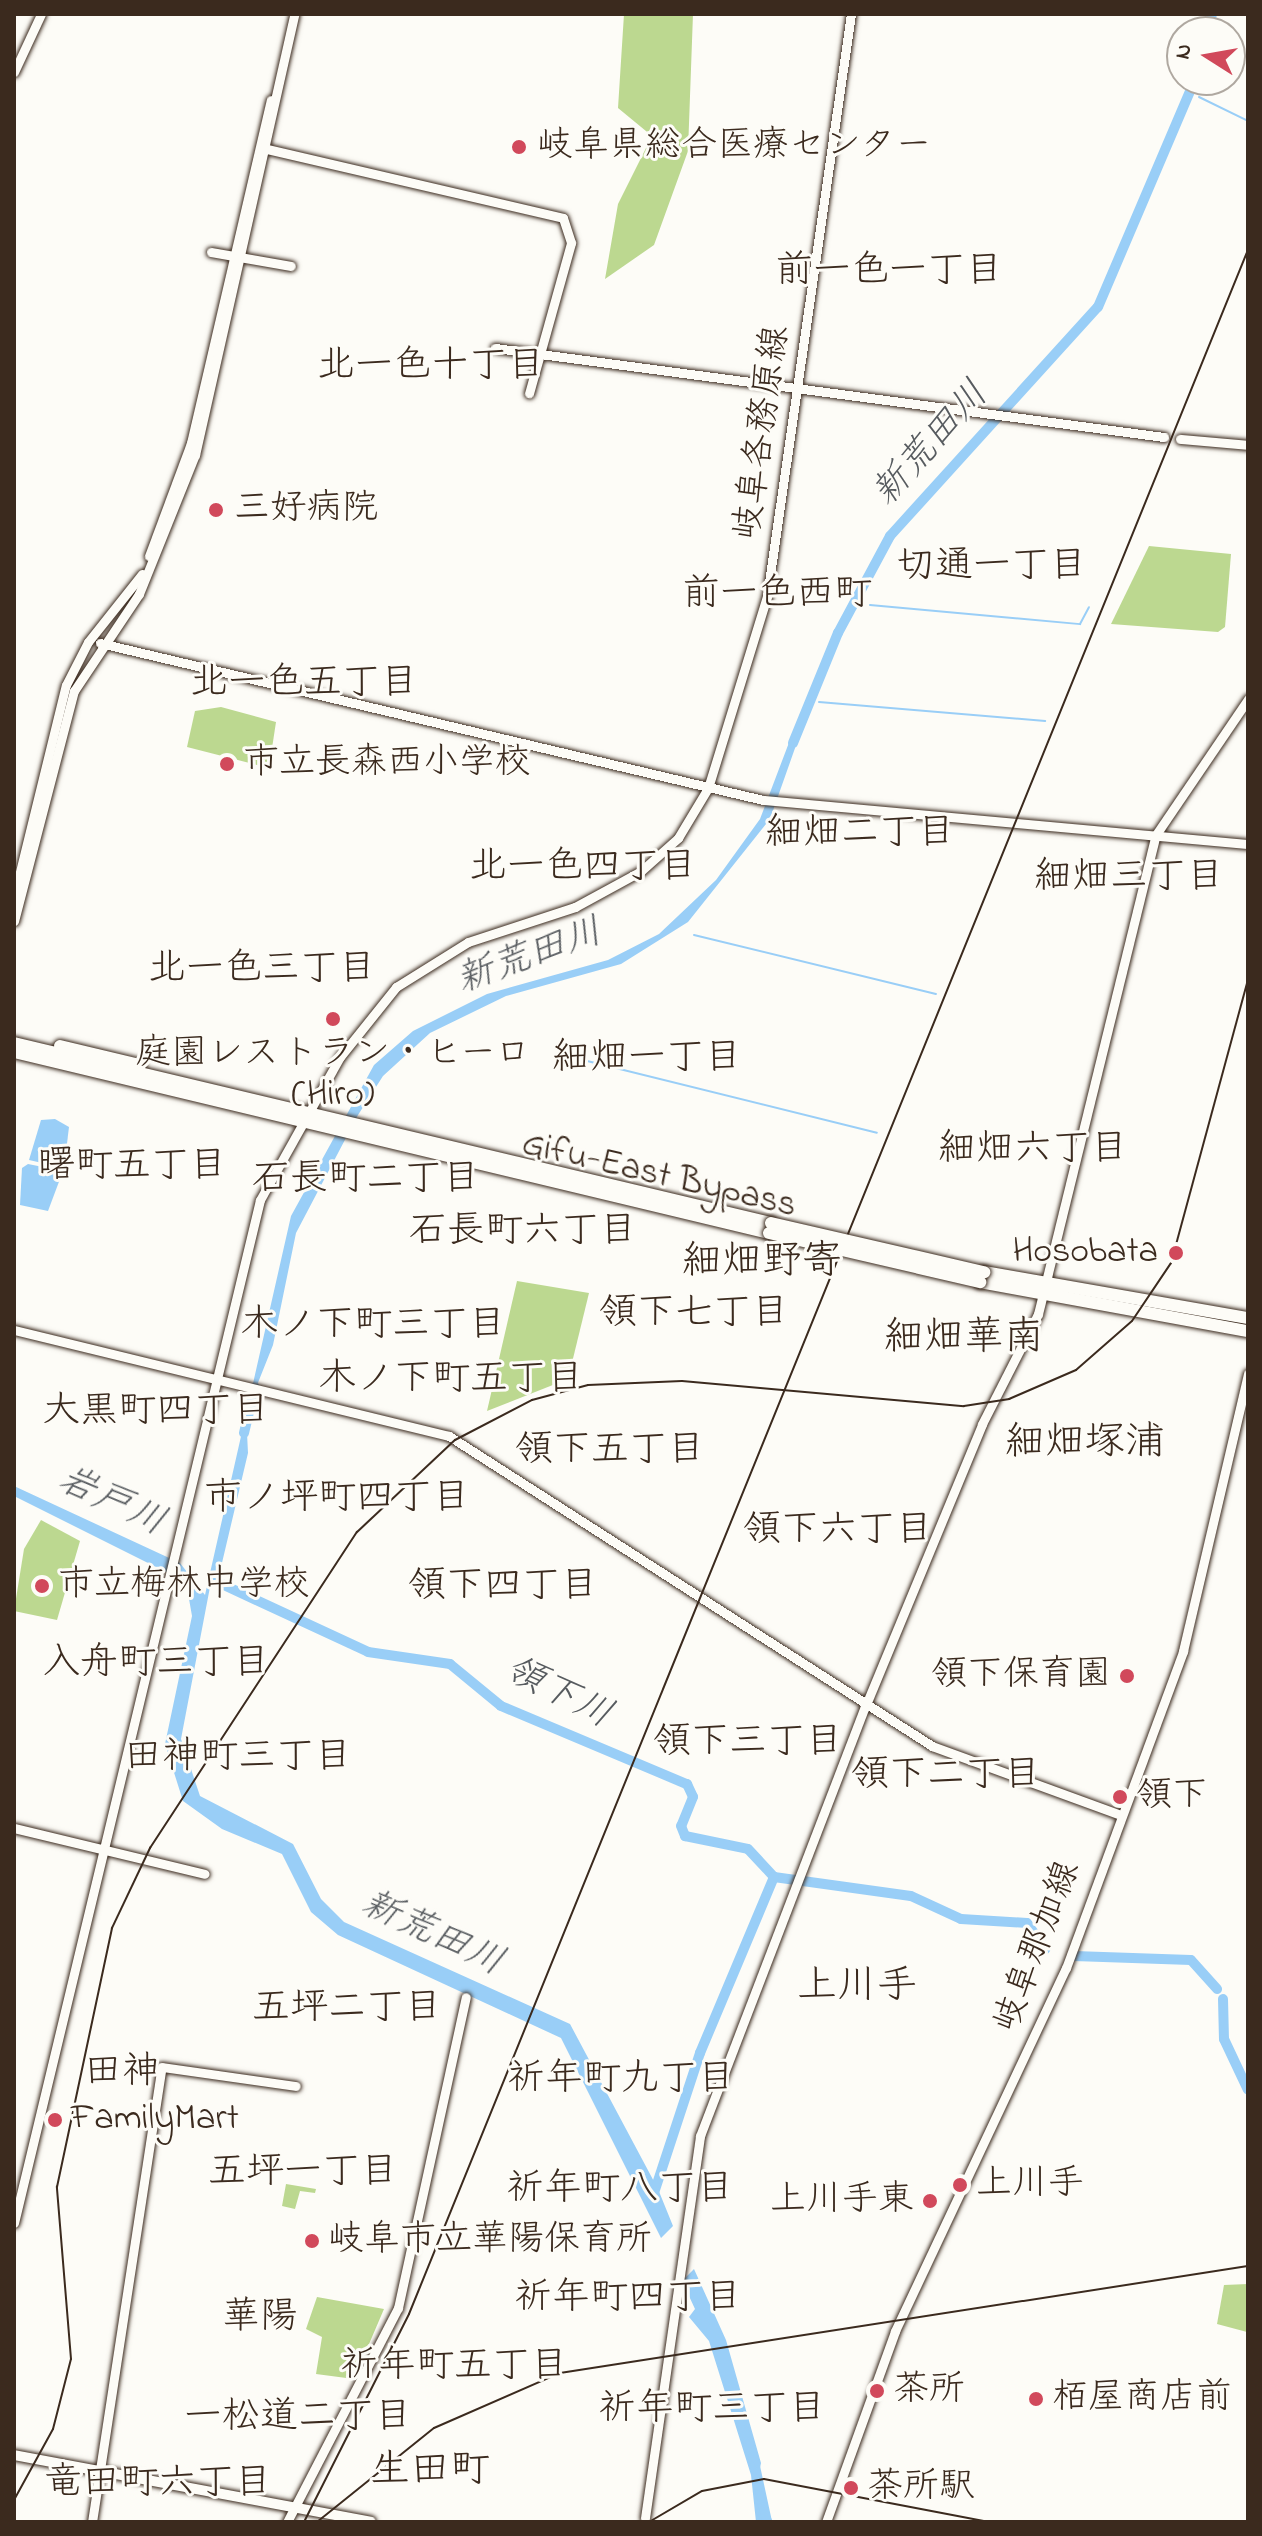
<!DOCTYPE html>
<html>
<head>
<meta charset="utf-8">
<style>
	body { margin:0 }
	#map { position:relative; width:1262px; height:2536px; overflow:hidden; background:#fdfcf7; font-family:"Indie Flower","Klee One",sans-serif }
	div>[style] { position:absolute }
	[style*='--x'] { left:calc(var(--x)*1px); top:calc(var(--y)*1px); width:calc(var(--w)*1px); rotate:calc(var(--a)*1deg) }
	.green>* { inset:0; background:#bcd890 }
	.water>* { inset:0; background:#99cef7 }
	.stream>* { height:2px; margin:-1px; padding:0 1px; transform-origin:1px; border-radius:1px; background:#99cef7 }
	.river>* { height:10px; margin:-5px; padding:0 5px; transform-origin:5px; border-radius:5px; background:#99cef7 }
	.roads { filter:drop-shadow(0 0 2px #3b2a1e) drop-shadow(0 0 2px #3b2a1e) }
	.secondary>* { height:9px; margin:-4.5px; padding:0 4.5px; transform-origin:4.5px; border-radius:4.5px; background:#fdfcf7 }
	.primary>* { height:10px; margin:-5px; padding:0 5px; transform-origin:5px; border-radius:5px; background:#fdfcf7 }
	.highway>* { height:12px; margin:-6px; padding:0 6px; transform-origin:6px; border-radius:6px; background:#fdfcf7 }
	.rail>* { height:2px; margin:-1px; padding:0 1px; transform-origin:1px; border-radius:1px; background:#3b2a1e }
	.bridges { filter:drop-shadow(0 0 2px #3b2a1e) drop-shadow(0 0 2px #3b2a1e) }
	.highway-bridge>* { height:12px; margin:-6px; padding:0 6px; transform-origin:6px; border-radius:6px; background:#fdfcf7 }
	.dots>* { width:22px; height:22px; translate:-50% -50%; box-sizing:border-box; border:4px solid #fdfcf7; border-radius:50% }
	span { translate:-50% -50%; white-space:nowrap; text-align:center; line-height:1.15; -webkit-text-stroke:6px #fdfcf7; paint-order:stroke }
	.poi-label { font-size:36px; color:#3b2a1e }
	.left { translate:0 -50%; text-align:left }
	.right { translate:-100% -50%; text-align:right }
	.street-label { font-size:36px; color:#3b2a1e }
	.neighbourhood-label { font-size:38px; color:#3b2a1e }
	.water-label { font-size:38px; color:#575b5f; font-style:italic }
	.quarter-label { font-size:40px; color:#3b2a1e }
	.frame { position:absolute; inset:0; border:16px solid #3b2a1e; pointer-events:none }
	.north { position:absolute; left:1166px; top:16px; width:80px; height:80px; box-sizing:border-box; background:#fdfcf7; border:2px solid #afa8a0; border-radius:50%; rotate:281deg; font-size:22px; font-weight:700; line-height:32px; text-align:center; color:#3b2a1e }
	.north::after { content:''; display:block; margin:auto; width:28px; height:36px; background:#d1495b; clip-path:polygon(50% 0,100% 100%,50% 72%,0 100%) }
</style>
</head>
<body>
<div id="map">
	<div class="green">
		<div style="clip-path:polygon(624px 14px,693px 14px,688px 151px,654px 245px,605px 279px,618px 204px,652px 136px,618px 108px)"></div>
		<div style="clip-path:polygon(1149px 546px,1231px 554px,1225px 627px,1218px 632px,1111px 624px)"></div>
		<div style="clip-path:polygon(221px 707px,276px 722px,269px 768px,187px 747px,195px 711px)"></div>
		<div style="clip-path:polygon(517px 1281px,589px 1293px,568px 1379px,487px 1411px)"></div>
		<div style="clip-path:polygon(41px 1520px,80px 1541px,57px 1620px,14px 1611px,24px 1549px)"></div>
		<div style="clip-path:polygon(286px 2184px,316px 2189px,315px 2193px,300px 2191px,295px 2209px,282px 2206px)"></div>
		<div style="clip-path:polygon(1248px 2284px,1247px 2332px,1217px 2324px,1224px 2285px)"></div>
		<div style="clip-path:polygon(317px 2297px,384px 2309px,354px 2379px,316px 2374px,322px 2337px,306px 2329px)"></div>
	</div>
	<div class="water">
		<div style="clip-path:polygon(793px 732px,800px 734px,770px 819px,688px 922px,621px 964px,506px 996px,430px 1033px,383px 1076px,358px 1115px,296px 1233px,273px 1345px,246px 1413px,248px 1453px,217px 1584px,210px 1587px,181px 1739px,200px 1796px,293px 1844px,321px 1899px,344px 1922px,570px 2024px,658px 2189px,673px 2226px,661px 2238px,561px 2038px,338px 1935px,311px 1912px,282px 1854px,222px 1829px,183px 1801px,165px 1744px,192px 1616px,186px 1582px,14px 1496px,14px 1486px,180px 1563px,205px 1595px,291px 1216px,374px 1065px,413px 1031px,487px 994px,608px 960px,659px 934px,716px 880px,760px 819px)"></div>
		<div style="clip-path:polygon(55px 1119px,69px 1127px,64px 1168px,29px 1160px,41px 1120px)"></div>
		<div style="clip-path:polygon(28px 1164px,63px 1171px,48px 1211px,20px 1205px,22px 1168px)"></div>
		<div style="clip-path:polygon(694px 2269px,726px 2340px,761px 2463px,756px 2487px,773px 2522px,756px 2522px,751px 2475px,709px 2341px,689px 2317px,695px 2309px,682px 2281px)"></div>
	</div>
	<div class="stream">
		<div style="--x:1199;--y:97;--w:55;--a:26.1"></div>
		<div style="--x:870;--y:605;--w:211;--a:5.2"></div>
		<div style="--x:1080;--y:624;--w:19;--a:-62"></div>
		<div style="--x:819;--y:702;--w:227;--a:4.8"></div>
		<div style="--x:694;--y:935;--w:249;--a:13.7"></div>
		<div style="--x:571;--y:1057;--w:315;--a:13.9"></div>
	</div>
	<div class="river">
		<div style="--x:1209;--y:32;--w:18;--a:-81"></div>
		<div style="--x:793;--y:743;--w:119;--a:-67.8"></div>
		<div style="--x:838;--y:633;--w:110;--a:-61.8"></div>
		<div style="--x:890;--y:536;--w:309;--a:-47.8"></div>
		<div style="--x:1098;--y:307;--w:247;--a:-66.9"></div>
		<div style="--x:244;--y:1433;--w:47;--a:-76.6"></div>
		<div style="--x:211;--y:1579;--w:173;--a:24.9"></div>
		<div style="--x:368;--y:1652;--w:83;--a:8.3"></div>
		<div style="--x:450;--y:1664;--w:66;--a:39.5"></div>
		<div style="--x:501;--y:1706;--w:202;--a:22.8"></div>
		<div style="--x:687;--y:1784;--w:14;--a:65"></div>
		<div style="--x:693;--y:1797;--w:31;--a:112"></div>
		<div style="--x:681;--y:1826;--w:11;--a:68"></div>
		<div style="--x:685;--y:1836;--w:64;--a:11.7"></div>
		<div style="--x:748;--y:1849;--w:38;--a:47"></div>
		<div style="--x:774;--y:1877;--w:138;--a:7.9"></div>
		<div style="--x:911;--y:1896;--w:55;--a:24.7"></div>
		<div style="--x:961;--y:1919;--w:66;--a:3.5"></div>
		<div style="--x:1027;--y:1923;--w:32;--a:55"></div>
		<div style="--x:1074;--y:1956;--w:117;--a:2"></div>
		<div style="--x:1191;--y:1960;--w:39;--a:48"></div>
		<div style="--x:1223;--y:1999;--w:40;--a:88.6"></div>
		<div style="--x:1224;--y:2039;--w:56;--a:64.8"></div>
		<div style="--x:653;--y:2196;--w:151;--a:-71.8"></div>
		<div style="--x:700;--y:2053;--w:191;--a:-67.2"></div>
		<div style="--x:753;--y:2457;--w:66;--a:77.8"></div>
	</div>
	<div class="roads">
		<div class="secondary">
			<div style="--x:14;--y:72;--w:64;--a:-65"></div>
			<div style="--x:267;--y:149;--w:304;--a:13.1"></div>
			<div style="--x:563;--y:218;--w:26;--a:72"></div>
			<div style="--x:571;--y:243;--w:156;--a:105.6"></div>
			<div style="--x:211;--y:252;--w:81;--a:9.9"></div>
			<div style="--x:495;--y:348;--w:675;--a:7.58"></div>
			<div style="--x:1180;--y:439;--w:68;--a:5"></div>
			<div style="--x:149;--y:556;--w:121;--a:-69.6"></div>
			<div style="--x:191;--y:443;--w:352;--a:-76.9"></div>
			<div style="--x:100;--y:643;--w:681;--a:13.32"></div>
			<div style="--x:763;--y:800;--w:487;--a:5.2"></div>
			<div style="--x:14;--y:896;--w:217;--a:-76.2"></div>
			<div style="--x:66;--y:685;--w:48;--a:-62.9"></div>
			<div style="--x:88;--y:642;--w:87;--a:-51.5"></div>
			<div style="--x:14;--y:921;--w:238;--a:-75.4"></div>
			<div style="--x:74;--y:691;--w:117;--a:-56.2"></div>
			<div style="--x:139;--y:594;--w:150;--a:-68.1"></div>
			<div style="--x:195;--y:455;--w:452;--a:-77.3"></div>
			<div style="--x:14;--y:1330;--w:448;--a:13.7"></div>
			<div style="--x:449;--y:1436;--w:574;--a:32.69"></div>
			<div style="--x:932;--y:1746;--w:198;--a:20.1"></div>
			<div style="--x:14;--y:1828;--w:196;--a:13.5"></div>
			<div style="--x:14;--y:2223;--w:1052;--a:-76.48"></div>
			<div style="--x:260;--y:1200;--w:164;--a:-60.8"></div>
			<div style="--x:340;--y:1057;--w:90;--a:-51.3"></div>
			<div style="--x:396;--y:987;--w:85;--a:-32"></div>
			<div style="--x:468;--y:942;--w:113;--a:-18.1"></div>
			<div style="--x:575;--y:907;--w:75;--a:-28.6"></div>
			<div style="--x:641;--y:871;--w:50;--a:-41.7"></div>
			<div style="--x:678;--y:838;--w:58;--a:-59"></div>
			<div style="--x:708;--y:788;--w:201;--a:-72.9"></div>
			<div style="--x:767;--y:596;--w:588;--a:-81.79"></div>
			<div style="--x:645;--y:2518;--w:386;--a:-81.8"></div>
			<div style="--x:700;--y:2136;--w:460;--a:-69"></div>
			<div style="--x:865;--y:1707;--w:306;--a:-67.5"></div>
			<div style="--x:982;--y:1424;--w:123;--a:-63"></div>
			<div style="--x:1038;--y:1314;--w:492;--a:-76.2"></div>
			<div style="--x:1155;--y:836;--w:166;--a:-55.8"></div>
			<div style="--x:92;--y:2522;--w:460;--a:-81.3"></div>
			<div style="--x:162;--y:2067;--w:135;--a:8.1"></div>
			<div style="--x:287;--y:2522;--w:241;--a:-62.6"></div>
			<div style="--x:398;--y:2308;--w:318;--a:-77.7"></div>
			<div style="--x:826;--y:2522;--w:203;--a:-70.1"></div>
			<div style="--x:895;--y:2331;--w:401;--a:-64.8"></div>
			<div style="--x:1066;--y:1968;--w:338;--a:-69.7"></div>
			<div style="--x:1183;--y:1651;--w:285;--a:-76.8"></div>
		</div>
		<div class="primary">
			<div style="--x:14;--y:2455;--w:363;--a:10.6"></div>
		</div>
		<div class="highway">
			<div style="--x:14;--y:1043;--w:778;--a:13.38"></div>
			<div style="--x:60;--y:1046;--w:82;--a:13.4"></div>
			<div style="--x:14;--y:1052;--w:776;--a:13.48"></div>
			<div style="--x:984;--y:1272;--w:268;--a:9.9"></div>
			<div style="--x:980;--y:1282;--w:272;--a:10.4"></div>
		</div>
	</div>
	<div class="rail">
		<div style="--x:14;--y:2500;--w:81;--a:-61.2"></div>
		<div style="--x:53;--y:2429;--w:72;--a:-75.6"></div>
		<div style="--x:71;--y:2359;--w:173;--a:-94.7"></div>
		<div style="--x:57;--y:2187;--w:265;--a:-78"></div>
		<div style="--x:112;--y:1928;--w:89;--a:-64.6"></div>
		<div style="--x:150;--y:1848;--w:378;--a:-56.8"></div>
		<div style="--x:357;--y:1532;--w:134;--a:-43.2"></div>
		<div style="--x:455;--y:1440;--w:87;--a:-27.5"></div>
		<div style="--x:532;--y:1400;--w:58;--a:-15"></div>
		<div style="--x:588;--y:1385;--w:94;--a:-2.4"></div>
		<div style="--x:682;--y:1381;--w:283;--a:5.1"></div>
		<div style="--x:964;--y:1406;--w:46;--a:-8.8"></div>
		<div style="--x:1009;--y:1399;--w:73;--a:-23.4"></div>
		<div style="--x:1076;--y:1370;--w:74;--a:-41.2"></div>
		<div style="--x:1132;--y:1321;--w:70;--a:-56.1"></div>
		<div style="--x:1171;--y:1263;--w:294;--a:-74.8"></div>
		<div style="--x:304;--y:2522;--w:233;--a:-63.2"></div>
		<div style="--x:409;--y:2314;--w:2228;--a:-67.88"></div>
		<div style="--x:317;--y:2522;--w:150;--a:-38.8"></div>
		<div style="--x:434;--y:2428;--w:137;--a:-23.6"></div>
		<div style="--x:560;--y:2373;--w:696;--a:-8.84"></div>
		<div style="--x:649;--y:2522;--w:61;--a:-30.3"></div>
		<div style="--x:702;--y:2491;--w:63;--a:-11"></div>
		<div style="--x:764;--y:2479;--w:229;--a:10.8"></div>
	</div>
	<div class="bridges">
		<div class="highway-bridge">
			<div style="--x:771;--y:1223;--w:219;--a:13"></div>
			<div style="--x:769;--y:1233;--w:217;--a:13.1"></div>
		</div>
	</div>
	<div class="dots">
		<div style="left:519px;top:147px;background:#d1495b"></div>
		<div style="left:216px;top:510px;background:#d1495b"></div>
		<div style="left:227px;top:764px;background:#d1495b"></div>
		<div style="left:333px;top:1019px;background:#d1495b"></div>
		<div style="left:1176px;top:1253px;background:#d1495b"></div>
		<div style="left:42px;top:1586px;background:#d1495b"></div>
		<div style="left:1127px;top:1676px;background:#d1495b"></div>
		<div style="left:1120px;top:1797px;background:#d1495b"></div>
		<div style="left:55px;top:2120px;background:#d1495b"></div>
		<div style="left:960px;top:2185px;background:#d1495b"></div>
		<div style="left:930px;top:2201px;background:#d1495b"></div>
		<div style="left:312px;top:2241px;background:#d1495b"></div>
		<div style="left:877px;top:2391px;background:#d1495b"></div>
		<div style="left:1036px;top:2399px;background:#d1495b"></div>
		<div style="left:851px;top:2488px;background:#d1495b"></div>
	</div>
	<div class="poi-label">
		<span class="left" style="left:537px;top:147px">岐阜県総合医療センター</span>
		<span class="left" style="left:234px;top:510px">三好病院</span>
		<span class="left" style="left:243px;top:764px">市立長森西小学校</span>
		<span style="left:333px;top:1075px">庭園レストラン・ヒーロ<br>(Hiro)</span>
		<span class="right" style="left:1158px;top:1253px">Hosobata</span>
		<span class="left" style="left:58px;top:1586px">市立梅林中学校</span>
		<span class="right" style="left:1111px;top:1676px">領下保育園</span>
		<span class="left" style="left:1136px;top:1797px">領下</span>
		<span class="left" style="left:71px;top:2120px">FamilyMart</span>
		<span class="left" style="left:976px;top:2185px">上川手</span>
		<span class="right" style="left:914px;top:2201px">上川手東</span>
		<span class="left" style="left:328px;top:2241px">岐阜市立華陽保育所</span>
		<span class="left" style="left:893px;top:2391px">茶所</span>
		<span class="left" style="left:1052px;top:2399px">栢屋商店前</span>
		<span class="left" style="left:867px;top:2488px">茶所駅</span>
	</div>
	<div class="street-label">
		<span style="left:763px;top:433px;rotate:-82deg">岐阜各務原線</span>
		<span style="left:659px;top:1176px;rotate:13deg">Gifu-East Bypass</span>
		<span style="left:1038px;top:1947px;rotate:-69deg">岐阜那加線</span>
	</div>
	<div class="neighbourhood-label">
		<span style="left:889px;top:273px">前一色一丁目</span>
		<span style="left:431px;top:368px">北一色十丁目</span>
		<span style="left:992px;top:568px">切通一丁目</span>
		<span style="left:777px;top:596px">前一色西町</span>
		<span style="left:304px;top:685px">北一色五丁目</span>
		<span style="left:860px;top:835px">細畑二丁目</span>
		<span style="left:583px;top:869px">北一色四丁目</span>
		<span style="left:1129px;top:879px">細畑三丁目</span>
		<span style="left:262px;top:971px">北一色三丁目</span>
		<span style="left:647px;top:1060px">細畑一丁目</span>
		<span style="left:1033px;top:1151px">細畑六丁目</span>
		<span style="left:132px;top:1168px">曙町五丁目</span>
		<span style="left:366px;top:1181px">石長町二丁目</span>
		<span style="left:523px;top:1233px">石長町六丁目</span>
		<span style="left:694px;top:1315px">領下七丁目</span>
		<span style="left:373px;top:1327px">木ノ下町三丁目</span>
		<span style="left:451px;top:1381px">木ノ下町五丁目</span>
		<span style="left:156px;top:1413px">大黒町四丁目</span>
		<span style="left:610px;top:1452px">領下五丁目</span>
		<span style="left:337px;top:1500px">市ノ坪町四丁目</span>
		<span style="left:838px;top:1532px">領下六丁目</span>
		<span style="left:503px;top:1588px">領下四丁目</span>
		<span style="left:156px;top:1665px">入舟町三丁目</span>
		<span style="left:748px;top:1744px">領下三丁目</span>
		<span style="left:238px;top:1759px">田神町三丁目</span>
		<span style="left:946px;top:1777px">領下二丁目</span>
		<span style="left:347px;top:2010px">五坪二丁目</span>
		<span style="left:122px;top:2074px">田神</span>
		<span style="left:621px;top:2081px">祈年町九丁目</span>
		<span style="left:303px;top:2174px">五坪一丁目</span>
		<span style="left:620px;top:2191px">祈年町八丁目</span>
		<span style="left:628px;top:2300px">祈年町四丁目</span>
		<span style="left:260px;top:2319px">華陽</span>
		<span style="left:454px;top:2368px">祈年町五丁目</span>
		<span style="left:712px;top:2411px">祈年町三丁目</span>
		<span style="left:298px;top:2419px">一松道二丁目</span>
		<span style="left:158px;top:2485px">竜田町六丁目</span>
	</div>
	<div class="water-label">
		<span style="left:932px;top:445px;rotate:-48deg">新荒田川</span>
		<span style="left:530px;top:958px;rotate:-20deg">新荒田川</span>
		<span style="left:111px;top:1503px;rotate:25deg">岩戸川</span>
		<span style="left:558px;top:1694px;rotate:27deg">領下川</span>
		<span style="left:432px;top:1935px;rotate:25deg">新荒田川</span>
	</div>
	<div class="quarter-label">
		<span style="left:762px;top:1263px">細畑野寄</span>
		<span style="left:964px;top:1339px">細畑華南</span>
		<span style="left:1085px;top:1444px">細畑塚浦</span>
		<span style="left:857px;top:1988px">上川手</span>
		<span style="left:430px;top:2472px">生田町</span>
	</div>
	<div class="frame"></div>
	<div class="north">N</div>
</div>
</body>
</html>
